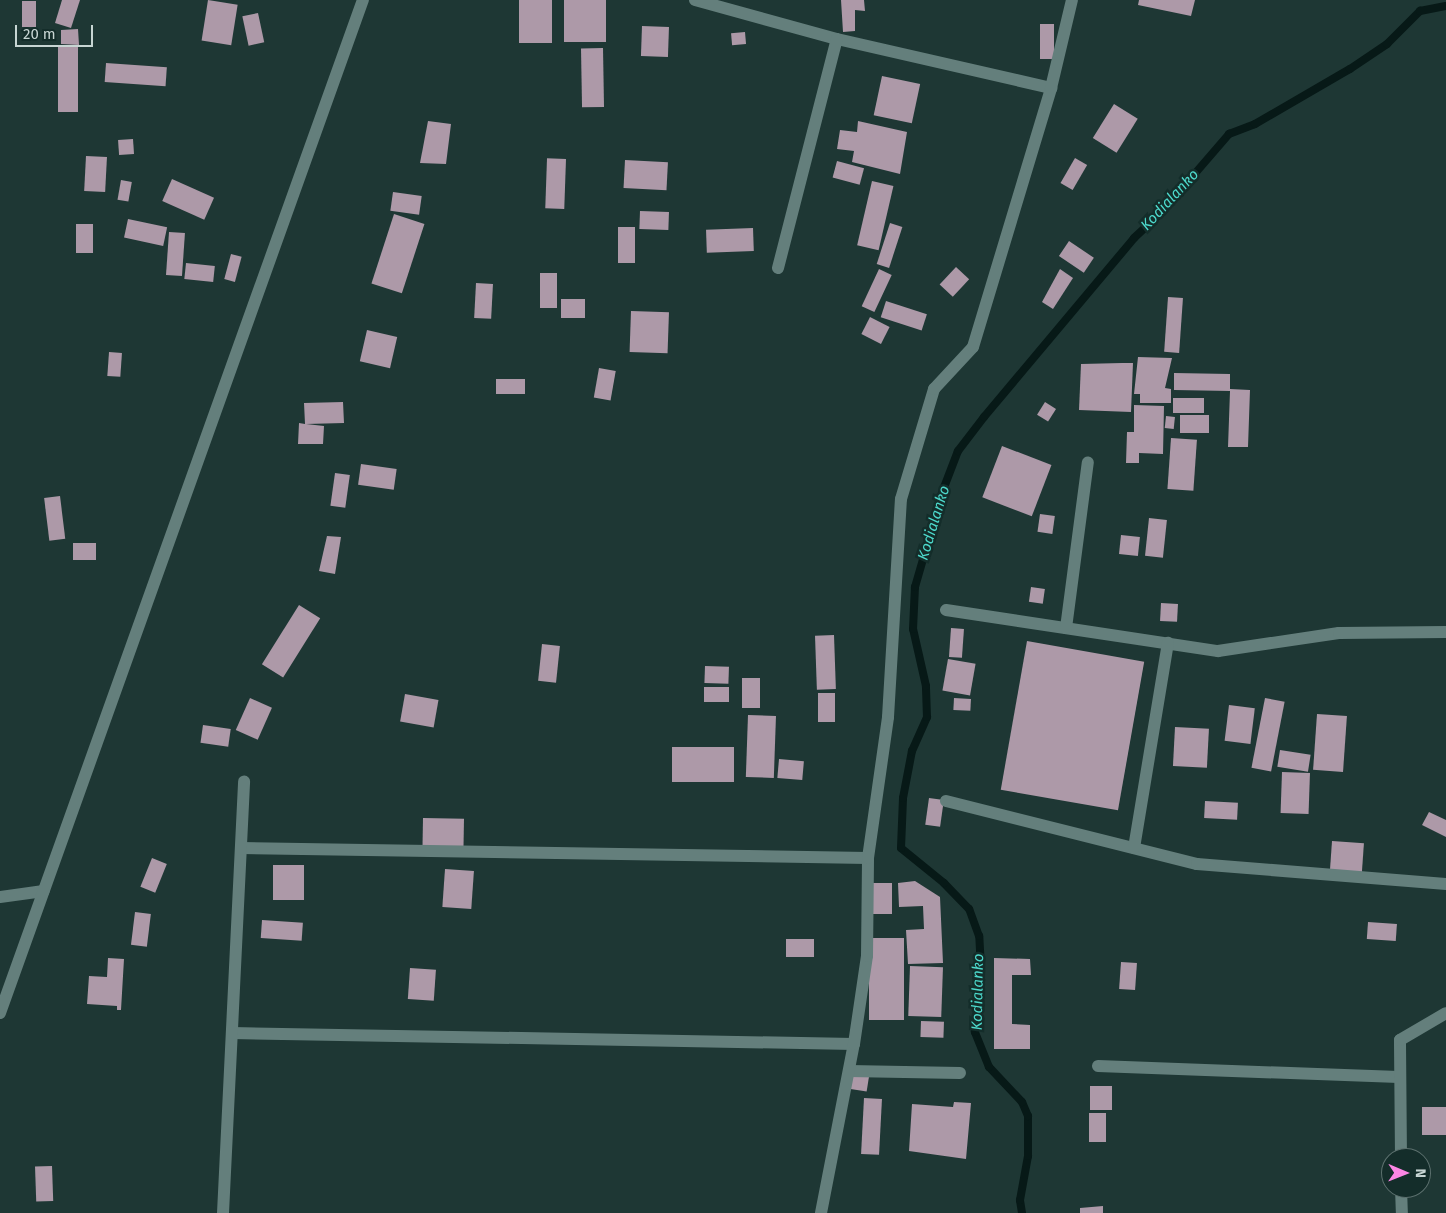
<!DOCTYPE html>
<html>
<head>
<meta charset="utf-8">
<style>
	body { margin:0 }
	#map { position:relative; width:1446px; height:1213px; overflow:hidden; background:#1e3734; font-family:"Fira Sans",sans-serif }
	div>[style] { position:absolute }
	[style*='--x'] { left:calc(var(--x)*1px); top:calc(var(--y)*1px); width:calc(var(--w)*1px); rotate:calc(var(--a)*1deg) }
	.stream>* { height:8px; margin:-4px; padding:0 4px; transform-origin:4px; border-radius:4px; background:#071917 }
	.building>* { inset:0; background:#ad99a8; transform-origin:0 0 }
	.minor>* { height:12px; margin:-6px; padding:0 6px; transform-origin:6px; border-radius:6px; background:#647f7c }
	span { translate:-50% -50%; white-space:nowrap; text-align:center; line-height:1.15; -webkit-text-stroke:5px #142d2a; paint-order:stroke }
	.water-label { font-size:15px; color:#4dd9cc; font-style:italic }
	.north { position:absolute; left:1381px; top:1148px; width:50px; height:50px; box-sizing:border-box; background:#142d2a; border:1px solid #5c706e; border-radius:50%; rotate:91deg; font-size:14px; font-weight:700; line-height:20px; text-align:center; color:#c7d5d3 }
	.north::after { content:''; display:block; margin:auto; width:18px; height:22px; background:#fc86e4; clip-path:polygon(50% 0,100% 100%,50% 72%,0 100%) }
	.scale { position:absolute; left:15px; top:25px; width:78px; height:22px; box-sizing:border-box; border:2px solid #c7d5d3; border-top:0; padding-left:6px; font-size:15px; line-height:18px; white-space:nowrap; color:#c7d5d3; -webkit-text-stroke:4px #142d2a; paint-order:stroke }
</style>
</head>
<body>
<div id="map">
	<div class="stream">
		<div style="--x:1022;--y:1213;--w:13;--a:-99"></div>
		<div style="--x:1020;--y:1200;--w:45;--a:-79.7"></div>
		<div style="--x:1028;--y:1156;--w:40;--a:-90"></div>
		<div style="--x:1028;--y:1116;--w:15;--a:-113"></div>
		<div style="--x:1022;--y:1102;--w:48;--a:-133.3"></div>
		<div style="--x:989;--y:1067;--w:38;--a:-112"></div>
		<div style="--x:975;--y:1032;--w:63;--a:-84.6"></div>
		<div style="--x:981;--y:969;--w:33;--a:-93"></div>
		<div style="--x:979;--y:936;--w:29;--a:-110"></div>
		<div style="--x:969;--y:909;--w:36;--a:-134"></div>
		<div style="--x:944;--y:883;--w:55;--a:-140.9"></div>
		<div style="--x:901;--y:848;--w:50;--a:-87.7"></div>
		<div style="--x:903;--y:798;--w:48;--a:-79.2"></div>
		<div style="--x:912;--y:751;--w:37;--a:-66"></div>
		<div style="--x:927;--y:717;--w:31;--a:-92"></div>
		<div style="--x:926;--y:686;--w:58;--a:-102.8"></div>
		<div style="--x:913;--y:629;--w:42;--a:-87.3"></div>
		<div style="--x:915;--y:587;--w:101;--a:-73.9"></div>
		<div style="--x:943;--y:490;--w:42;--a:-69"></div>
		<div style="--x:958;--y:451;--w:43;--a:-52.6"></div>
		<div style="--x:984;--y:417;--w:234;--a:-50"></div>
		<div style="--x:1134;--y:238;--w:35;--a:-43"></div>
		<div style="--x:1160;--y:214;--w:106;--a:-49.2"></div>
		<div style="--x:1229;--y:134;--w:28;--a:-21"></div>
		<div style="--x:1255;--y:124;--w:110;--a:-30.1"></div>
		<div style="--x:1350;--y:69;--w:45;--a:-34"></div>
		<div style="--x:1387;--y:44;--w:47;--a:-45"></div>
		<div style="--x:1420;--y:11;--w:26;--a:-11"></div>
	</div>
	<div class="building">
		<div style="clip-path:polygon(62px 0,80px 0,71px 28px,55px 23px)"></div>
		<div style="left:208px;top:0;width:30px;height:41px;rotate:9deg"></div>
		<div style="left:519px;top:0;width:33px;height:43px"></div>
		<div style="left:564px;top:0;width:42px;height:42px"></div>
		<div style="clip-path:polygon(841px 0,864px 0,865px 11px,855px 10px,855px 31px,843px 32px)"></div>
		<div style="clip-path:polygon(1139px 0,1195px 0,1191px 16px,1138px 5px)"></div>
		<div style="left:22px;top:1px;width:14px;height:26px"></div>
		<div style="left:258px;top:13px;width:30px;height:16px;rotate:78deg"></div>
		<div style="left:1040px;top:24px;width:14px;height:35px"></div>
		<div style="left:642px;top:26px;width:27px;height:30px;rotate:2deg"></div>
		<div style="clip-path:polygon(78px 29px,79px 45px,61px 44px,61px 30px)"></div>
		<div style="left:745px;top:32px;width:12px;height:14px;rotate:85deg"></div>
		<div style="left:58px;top:46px;width:20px;height:66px"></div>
		<div style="left:603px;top:48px;width:59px;height:22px;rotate:89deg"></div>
		<div style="left:106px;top:63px;width:61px;height:19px;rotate:4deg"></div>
		<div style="left:882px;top:76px;width:39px;height:40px;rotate:12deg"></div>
		<div style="left:1114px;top:104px;width:28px;height:40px;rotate:32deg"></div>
		<div style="clip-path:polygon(428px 121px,451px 124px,446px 164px,420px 163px)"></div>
		<div style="clip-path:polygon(858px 121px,907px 132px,900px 174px,852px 162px,854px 151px,837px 149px,840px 130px,857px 132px)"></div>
		<div style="left:133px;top:139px;width:15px;height:15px;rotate:86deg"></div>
		<div style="left:86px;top:156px;width:21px;height:35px;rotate:3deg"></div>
		<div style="left:1075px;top:158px;width:14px;height:29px;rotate:30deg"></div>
		<div style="left:566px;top:159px;width:50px;height:19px;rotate:92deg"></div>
		<div style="left:625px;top:160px;width:43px;height:28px;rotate:3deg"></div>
		<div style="left:837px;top:161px;width:28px;height:17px;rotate:15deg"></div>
		<div style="left:172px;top:179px;width:46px;height:24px;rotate:24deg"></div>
		<div style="left:121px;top:180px;width:11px;height:20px;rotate:10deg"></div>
		<div style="left:872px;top:181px;width:22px;height:66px;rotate:13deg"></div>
		<div style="left:393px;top:192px;width:29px;height:19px;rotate:8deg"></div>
		<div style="left:640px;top:211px;width:29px;height:18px;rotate:2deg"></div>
		<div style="left:394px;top:214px;width:32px;height:73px;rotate:18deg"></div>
		<div style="left:128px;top:219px;width:40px;height:19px;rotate:12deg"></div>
		<div style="left:890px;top:223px;width:13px;height:43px;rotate:18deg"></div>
		<div style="left:76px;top:224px;width:17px;height:29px"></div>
		<div style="left:618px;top:227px;width:17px;height:36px"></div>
		<div style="left:753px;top:228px;width:23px;height:47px;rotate:88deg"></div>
		<div style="left:169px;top:232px;width:16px;height:43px;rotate:4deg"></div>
		<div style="left:1069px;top:241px;width:30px;height:18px;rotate:34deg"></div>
		<div style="left:231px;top:254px;width:11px;height:26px;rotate:15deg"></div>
		<div style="left:186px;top:263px;width:29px;height:16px;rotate:6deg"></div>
		<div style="left:956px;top:267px;width:18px;height:24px;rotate:43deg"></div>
		<div style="left:879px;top:269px;width:14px;height:41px;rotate:25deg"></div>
		<div style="clip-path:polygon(1060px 269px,1073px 278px,1053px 309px,1042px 302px)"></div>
		<div style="left:540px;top:273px;width:17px;height:35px"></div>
		<div style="left:476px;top:283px;width:17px;height:35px;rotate:3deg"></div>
		<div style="left:1168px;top:297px;width:15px;height:55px;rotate:4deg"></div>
		<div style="left:561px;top:299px;width:24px;height:19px"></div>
		<div style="left:886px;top:301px;width:43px;height:17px;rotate:18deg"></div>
		<div style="left:631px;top:311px;width:38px;height:41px;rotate:2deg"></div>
		<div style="left:870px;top:317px;width:22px;height:19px;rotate:27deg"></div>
		<div style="left:367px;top:330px;width:31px;height:32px;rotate:13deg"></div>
		<div style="left:109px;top:352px;width:13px;height:24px;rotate:4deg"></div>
		<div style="clip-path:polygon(1138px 357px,1172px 358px,1165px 388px,1171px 389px,1171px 403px,1140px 403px,1140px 394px,1134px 394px)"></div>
		<div style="clip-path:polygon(1122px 363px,1133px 363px,1131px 412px,1079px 410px,1081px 364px)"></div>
		<div style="left:599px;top:368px;width:17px;height:30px;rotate:10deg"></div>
		<div style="clip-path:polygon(1174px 373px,1230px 374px,1230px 389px,1250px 390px,1248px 447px,1228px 447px,1230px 391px,1174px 390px)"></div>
		<div style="left:496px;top:379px;width:29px;height:15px"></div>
		<div style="left:1173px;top:398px;width:31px;height:15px"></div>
		<div style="clip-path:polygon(343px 402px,344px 423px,306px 424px,324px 426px,323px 444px,298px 444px,299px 423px,305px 424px,304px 403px)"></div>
		<div style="left:1045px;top:402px;width:13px;height:15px;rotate:32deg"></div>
		<div style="clip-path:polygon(1134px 405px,1164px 406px,1163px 454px,1139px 453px,1139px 463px,1126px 463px,1127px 432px,1134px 432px)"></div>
		<div style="left:1180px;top:415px;width:29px;height:18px"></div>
		<div style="left:1166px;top:416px;width:9px;height:12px;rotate:6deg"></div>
		<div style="left:1171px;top:438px;width:26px;height:51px;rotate:4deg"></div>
		<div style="left:1002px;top:446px;width:53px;height:55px;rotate:21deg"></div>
		<div style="left:361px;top:464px;width:36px;height:21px;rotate:8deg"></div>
		<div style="left:335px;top:473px;width:15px;height:33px;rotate:8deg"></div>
		<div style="left:60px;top:496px;width:43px;height:16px;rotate:83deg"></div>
		<div style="left:1040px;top:514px;width:15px;height:18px;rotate:8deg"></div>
		<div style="left:1149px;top:518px;width:18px;height:38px;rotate:6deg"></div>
		<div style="left:1121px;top:535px;width:19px;height:19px;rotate:6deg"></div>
		<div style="clip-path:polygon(327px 536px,341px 537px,335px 574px,319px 571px)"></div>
		<div style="left:73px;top:543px;width:23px;height:17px"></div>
		<div style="left:1031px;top:587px;width:14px;height:15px;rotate:8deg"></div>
		<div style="left:1161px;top:603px;width:17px;height:18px;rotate:3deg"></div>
		<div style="left:299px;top:605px;width:25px;height:70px;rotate:32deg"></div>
		<div style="left:951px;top:628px;width:13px;height:29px;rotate:4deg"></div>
		<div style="left:834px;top:635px;width:54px;height:19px;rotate:88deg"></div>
		<div style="left:1027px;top:641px;width:119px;height:151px;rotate:10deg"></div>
		<div style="left:542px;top:644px;width:18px;height:37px;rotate:6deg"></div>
		<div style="left:948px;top:659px;width:28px;height:32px;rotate:10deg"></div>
		<div style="left:705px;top:666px;width:24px;height:17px;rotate:2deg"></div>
		<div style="left:742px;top:678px;width:18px;height:30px"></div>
		<div style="left:704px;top:687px;width:25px;height:15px"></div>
		<div style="left:818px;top:693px;width:17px;height:29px"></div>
		<div style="left:405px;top:694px;width:34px;height:28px;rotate:10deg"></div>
		<div style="left:250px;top:698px;width:24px;height:35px;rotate:24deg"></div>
		<div style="left:954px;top:698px;width:17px;height:12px;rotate:3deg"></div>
		<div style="left:1265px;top:698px;width:20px;height:71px;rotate:11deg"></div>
		<div style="left:1229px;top:705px;width:26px;height:36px;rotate:7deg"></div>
		<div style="left:1317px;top:714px;width:30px;height:56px;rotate:4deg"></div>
		<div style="left:748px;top:715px;width:28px;height:62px;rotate:2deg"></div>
		<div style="left:203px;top:725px;width:28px;height:18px;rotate:8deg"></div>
		<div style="left:1175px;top:727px;width:34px;height:39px;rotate:3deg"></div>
		<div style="left:672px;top:747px;width:62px;height:35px"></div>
		<div style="left:1280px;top:750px;width:31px;height:17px;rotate:9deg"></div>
		<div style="left:779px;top:759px;width:25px;height:19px;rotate:5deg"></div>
		<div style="left:1282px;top:772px;width:28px;height:41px;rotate:2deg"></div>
		<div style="left:929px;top:798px;width:15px;height:27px;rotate:8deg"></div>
		<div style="left:1205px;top:801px;width:33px;height:17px;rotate:3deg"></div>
		<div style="clip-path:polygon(1429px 812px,1446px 820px,1446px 837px,1422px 825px)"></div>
		<div style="left:423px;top:818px;width:41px;height:28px;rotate:1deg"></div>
		<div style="left:1332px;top:841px;width:32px;height:30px;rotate:4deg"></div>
		<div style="left:152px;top:858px;width:16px;height:31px;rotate:22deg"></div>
		<div style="left:273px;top:865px;width:31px;height:35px"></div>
		<div style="left:445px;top:869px;width:29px;height:38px;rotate:4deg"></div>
		<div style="clip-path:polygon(915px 881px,940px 897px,943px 963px,908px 964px,906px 930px,924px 929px,923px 906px,899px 907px,898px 883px)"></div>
		<div style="left:873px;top:883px;width:19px;height:31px"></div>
		<div style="left:135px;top:912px;width:16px;height:33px;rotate:7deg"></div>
		<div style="left:262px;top:920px;width:41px;height:18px;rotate:4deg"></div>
		<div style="left:1368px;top:922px;width:29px;height:17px;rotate:4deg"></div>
		<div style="left:869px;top:938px;width:35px;height:82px"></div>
		<div style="left:786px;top:939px;width:28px;height:18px"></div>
		<div style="clip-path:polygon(108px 958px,124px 959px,121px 1010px,117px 1010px,117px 1006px,87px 1004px,89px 976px,107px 977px)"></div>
		<div style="clip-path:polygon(994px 958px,1030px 959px,1031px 975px,1012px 975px,1012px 1024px,1030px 1025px,1030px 1049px,994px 1049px)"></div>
		<div style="left:1121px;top:962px;width:16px;height:27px;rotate:4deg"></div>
		<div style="left:910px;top:966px;width:33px;height:50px;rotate:2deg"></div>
		<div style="left:410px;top:968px;width:26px;height:31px;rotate:4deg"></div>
		<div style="left:921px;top:1021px;width:23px;height:16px;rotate:2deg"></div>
		<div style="left:852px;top:1069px;width:18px;height:20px;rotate:9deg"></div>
		<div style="left:1090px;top:1086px;width:22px;height:24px"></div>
		<div style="left:864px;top:1098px;width:18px;height:56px;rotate:3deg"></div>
		<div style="clip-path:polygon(954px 1102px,971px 1103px,966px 1159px,909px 1151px,912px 1104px,953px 1107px)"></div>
		<div style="left:1422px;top:1107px;width:24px;height:28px"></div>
		<div style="left:1089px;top:1113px;width:17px;height:29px"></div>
		<div style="left:52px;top:1166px;width:35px;height:17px;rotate:88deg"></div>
		<div style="clip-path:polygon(1103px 1206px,1103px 1213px,1080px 1213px,1080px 1208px)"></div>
	</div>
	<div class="minor">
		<div style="--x:695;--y:0;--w:147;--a:15.4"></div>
		<div style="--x:837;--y:39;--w:220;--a:12.9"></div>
		<div style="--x:778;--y:268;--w:236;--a:-75.6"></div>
		<div style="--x:946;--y:610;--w:275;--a:8.6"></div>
		<div style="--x:1218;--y:651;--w:122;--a:-8.5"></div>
		<div style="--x:1339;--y:633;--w:107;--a:-0.5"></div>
		<div style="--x:1066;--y:628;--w:167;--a:-82.5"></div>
		<div style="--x:946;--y:801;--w:259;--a:14.1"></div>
		<div style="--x:1197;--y:864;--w:250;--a:4.6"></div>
		<div style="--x:241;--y:848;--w:627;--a:0.91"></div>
		<div style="--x:1134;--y:848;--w:208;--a:-80.6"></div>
		<div style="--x:0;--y:897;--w:44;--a:-7.8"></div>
		<div style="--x:0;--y:1013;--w:1076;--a:-70.29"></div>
		<div style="--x:232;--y:1033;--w:622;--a:1.01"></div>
		<div style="--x:1098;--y:1066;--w:301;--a:2.1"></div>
		<div style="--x:849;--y:1071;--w:111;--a:1"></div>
		<div style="--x:1401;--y:1158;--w:118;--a:-90.5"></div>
		<div style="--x:1400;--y:1040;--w:53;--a:-30.4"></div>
		<div style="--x:1401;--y:1188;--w:25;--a:88"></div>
		<div style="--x:223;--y:1213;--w:432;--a:-87.2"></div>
		<div style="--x:821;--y:1213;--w:172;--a:-79"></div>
		<div style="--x:854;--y:1044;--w:89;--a:-81.6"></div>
		<div style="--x:867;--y:956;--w:98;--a:-89.4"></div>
		<div style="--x:868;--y:858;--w:142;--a:-81.9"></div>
		<div style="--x:888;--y:717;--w:218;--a:-86.6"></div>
		<div style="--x:901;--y:499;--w:115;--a:-73.3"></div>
		<div style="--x:934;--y:389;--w:57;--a:-47.1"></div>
		<div style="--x:973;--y:347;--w:270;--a:-73.2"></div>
		<div style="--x:1051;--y:88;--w:90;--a:-76.6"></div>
	</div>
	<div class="water-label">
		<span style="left:1170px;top:200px;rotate:-47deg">Kodialanko</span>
		<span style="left:934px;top:523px;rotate:-73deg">Kodialanko</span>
		<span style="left:978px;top:992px;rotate:-89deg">Kodialanko</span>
	</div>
	<div class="north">N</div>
	<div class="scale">20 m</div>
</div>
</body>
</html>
